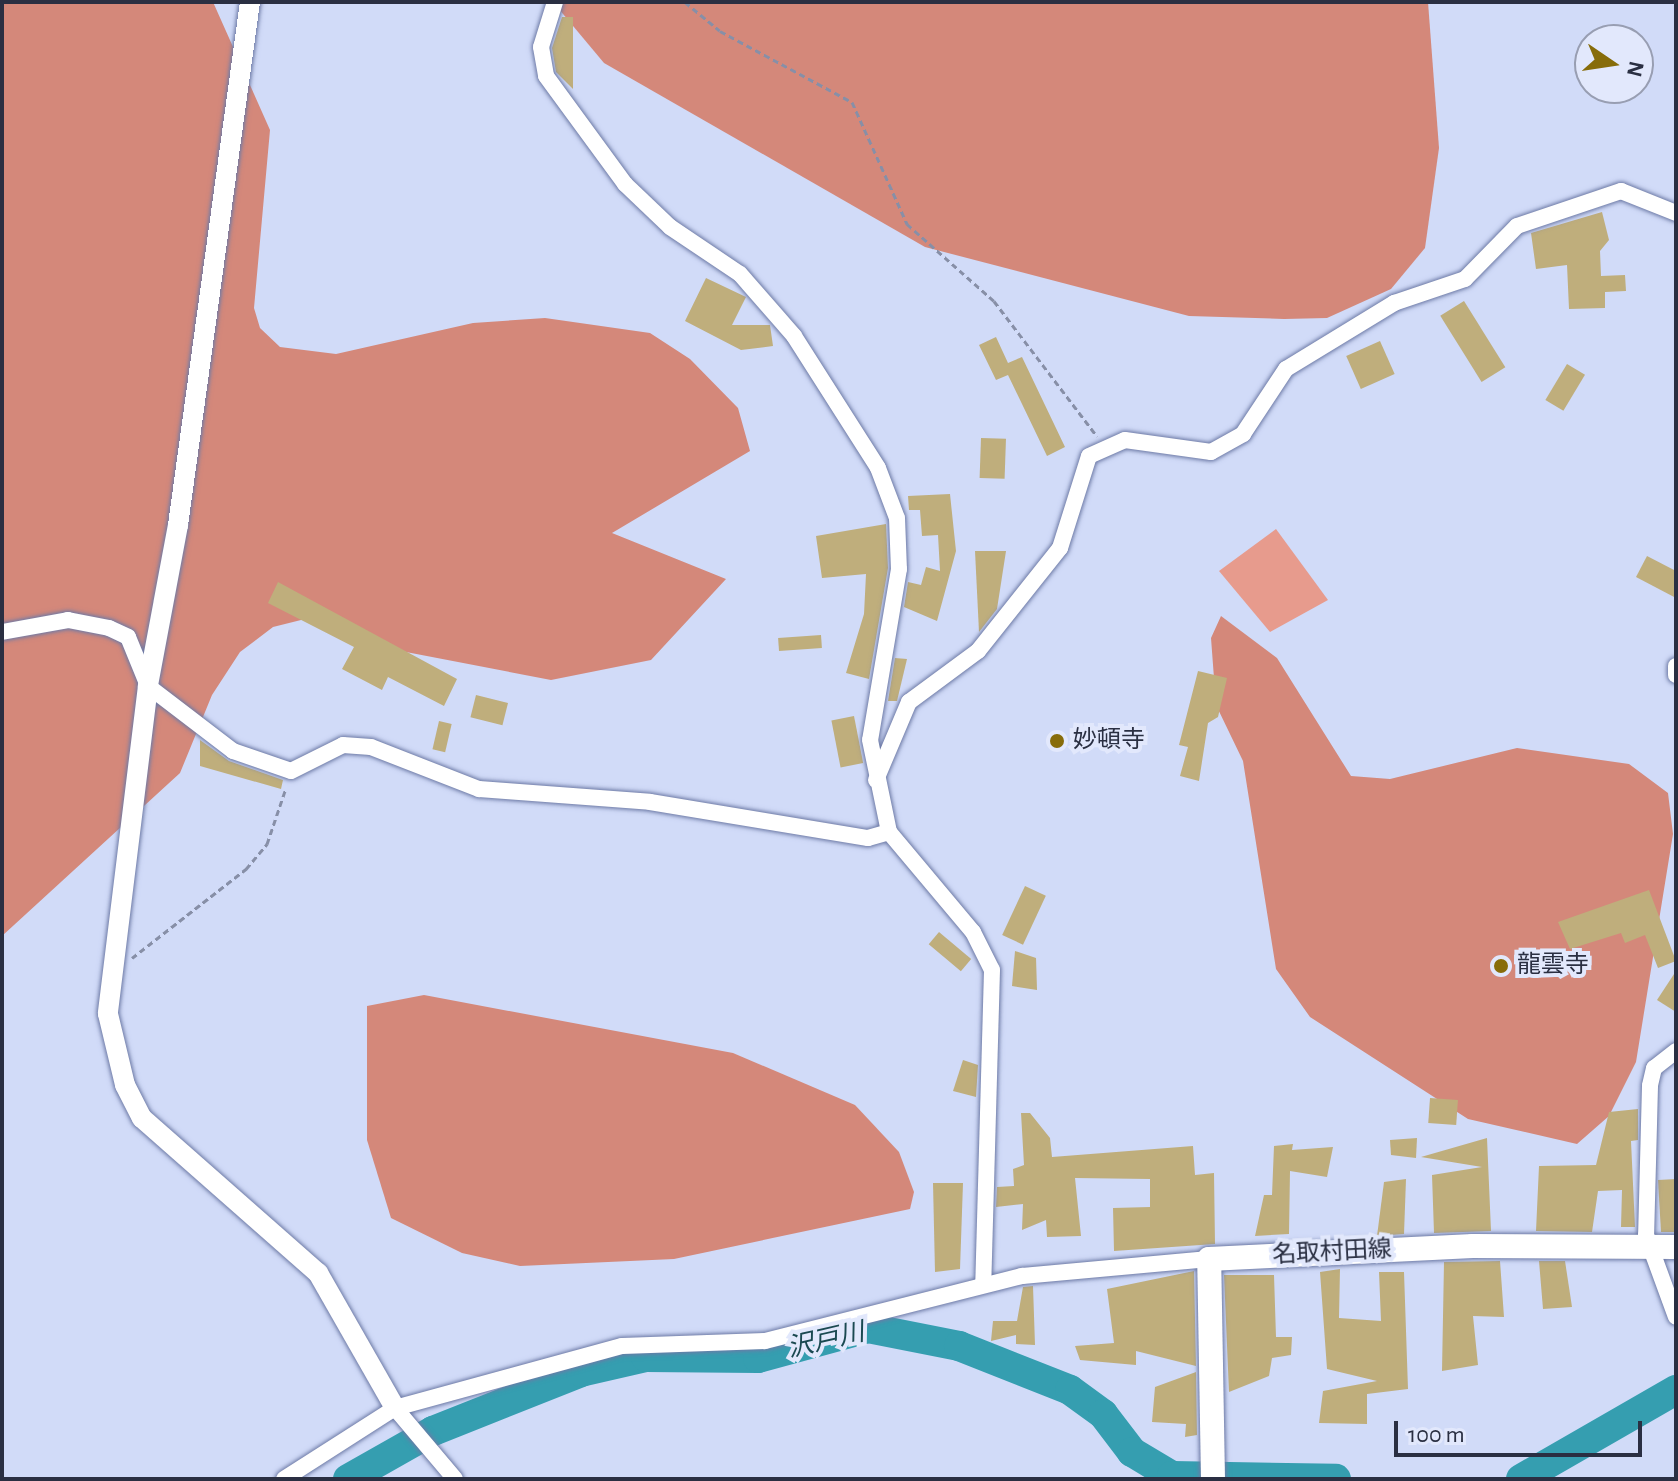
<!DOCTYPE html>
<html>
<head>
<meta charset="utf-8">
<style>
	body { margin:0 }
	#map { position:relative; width:1678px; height:1481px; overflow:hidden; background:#d1dbf8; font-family:"Alegreya Sans","Noto Sans JP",sans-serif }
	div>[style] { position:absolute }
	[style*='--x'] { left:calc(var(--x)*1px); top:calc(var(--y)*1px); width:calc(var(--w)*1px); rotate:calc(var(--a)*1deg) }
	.green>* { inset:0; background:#e79b8d }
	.forest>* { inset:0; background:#d4887a }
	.river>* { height:30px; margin:-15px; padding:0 15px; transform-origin:15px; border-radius:15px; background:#359eb0 }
	.building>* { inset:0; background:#bfae7c; transform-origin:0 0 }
	.path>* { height:3px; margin-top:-1.5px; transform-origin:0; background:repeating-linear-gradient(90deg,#878fa7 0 6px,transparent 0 10px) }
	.roads { filter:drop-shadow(0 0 2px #6d7aa6) drop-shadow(0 0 2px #6d7aa6) }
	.minor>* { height:16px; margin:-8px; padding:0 8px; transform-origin:8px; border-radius:8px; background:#fff }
	.tertiary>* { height:20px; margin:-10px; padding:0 10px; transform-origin:10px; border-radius:10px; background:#fff }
	.secondary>* { height:24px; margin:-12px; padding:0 12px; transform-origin:12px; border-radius:12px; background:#fff }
	.dots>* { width:22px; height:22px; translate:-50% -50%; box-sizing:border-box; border:4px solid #e2e8fc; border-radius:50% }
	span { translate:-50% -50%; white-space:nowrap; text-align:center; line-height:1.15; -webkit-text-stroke:8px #e2e8fc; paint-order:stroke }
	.poi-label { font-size:24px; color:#2a2f42 }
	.left { translate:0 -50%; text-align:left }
	.street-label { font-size:24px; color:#2a2f42 }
	.water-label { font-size:26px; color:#1b4951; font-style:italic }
	.frame { position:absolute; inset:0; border:4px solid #2a2f42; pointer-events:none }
	.north { position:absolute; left:1574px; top:24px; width:80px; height:80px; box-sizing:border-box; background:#e2e8fc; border:2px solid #989eb2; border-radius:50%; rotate:103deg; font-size:22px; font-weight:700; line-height:32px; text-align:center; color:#2a2f42 }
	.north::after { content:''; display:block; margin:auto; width:28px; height:36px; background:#876c0a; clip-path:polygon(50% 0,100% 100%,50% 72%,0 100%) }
	.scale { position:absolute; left:1394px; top:1421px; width:248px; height:36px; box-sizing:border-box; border:4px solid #2a2f42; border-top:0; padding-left:10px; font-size:24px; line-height:28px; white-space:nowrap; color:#2a2f42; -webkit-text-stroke:6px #e2e8fc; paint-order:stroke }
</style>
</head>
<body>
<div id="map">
	<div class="green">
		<div style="clip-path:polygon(1276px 529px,1328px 600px,1270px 632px,1219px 571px)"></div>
	</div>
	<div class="forest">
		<div style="clip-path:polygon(2px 2px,213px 2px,270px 130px,254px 308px,260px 328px,280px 347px,336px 354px,473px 323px,545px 318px,650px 333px,690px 359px,738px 408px,750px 451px,612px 533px,726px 579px,651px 660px,551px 680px,406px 652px,317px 616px,273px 627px,240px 652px,212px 695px,180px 773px,2px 936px)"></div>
		<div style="clip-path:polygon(553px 2px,1428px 2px,1439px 148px,1425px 248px,1391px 289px,1327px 318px,1284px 319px,1189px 316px,925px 247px,604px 63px)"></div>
		<div style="clip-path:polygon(1221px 616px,1277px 658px,1351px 776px,1390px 779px,1517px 748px,1629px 764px,1668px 793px,1673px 834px,1636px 1062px,1609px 1116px,1577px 1144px,1468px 1119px,1310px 1017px,1276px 969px,1243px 761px,1216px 705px,1211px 638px)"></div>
		<div style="clip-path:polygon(424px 995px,733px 1053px,855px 1105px,899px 1152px,914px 1192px,910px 1209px,674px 1259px,520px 1266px,462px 1253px,391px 1218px,367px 1140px,367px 1006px)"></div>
	</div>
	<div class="river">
		<div style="--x:348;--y:1479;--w:98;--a:-29.5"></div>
		<div style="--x:433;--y:1431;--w:159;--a:-21.7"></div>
		<div style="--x:581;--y:1372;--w:67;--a:-13"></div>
		<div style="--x:646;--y:1357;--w:112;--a:0.5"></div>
		<div style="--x:758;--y:1358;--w:114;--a:-15.3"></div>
		<div style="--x:868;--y:1328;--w:93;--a:11.2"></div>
		<div style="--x:959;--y:1346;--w:119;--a:21.6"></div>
		<div style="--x:1070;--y:1390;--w:41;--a:36"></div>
		<div style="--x:1103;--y:1414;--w:48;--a:52.7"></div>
		<div style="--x:1132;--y:1452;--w:47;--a:31"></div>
		<div style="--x:1172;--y:1476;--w:164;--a:1"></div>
		<div style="--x:1521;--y:1479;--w:179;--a:-29.9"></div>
	</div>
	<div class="building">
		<div style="clip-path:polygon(562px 17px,573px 17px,573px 89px,556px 72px,552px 48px)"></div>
		<div style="clip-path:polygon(1602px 212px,1609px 240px,1600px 251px,1601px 276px,1625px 275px,1626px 291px,1605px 292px,1605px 308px,1569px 309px,1567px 265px,1536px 269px,1531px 233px)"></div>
		<div style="clip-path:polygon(706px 278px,746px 297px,732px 325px,770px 325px,773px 346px,741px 350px,685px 321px)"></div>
		<div style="left:1464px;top:301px;width:78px;height:28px;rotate:58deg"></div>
		<div style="clip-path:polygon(996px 337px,1008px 363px,1022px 357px,1065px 447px,1047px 456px,1008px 375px,996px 380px,979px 345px)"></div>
		<div style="left:1380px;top:341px;width:36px;height:37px;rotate:66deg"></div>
		<div style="left:1567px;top:364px;width:21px;height:42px;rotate:31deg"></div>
		<div style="left:981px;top:438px;width:25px;height:40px;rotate:2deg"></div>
		<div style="clip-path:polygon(950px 494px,956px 551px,937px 621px,904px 607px,908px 582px,921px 585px,926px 567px,940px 571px,938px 535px,922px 536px,920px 510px,909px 510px,908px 496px)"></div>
		<div style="clip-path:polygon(886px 524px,888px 568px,869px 679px,846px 673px,864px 614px,866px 574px,822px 578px,816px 536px)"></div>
		<div style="clip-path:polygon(975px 551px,1006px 551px,997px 609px,979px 632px)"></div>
		<div style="clip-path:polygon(1647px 556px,1676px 571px,1676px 598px,1636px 577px)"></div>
		<div style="clip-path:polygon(278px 582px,457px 679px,444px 706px,388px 677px,382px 690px,342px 669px,354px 647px,268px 603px)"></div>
		<div style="left:821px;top:635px;width:13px;height:43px;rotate:86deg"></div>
		<div style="clip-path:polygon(895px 658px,907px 659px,897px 701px,888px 701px)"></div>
		<div style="clip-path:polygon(1198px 671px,1227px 678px,1218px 717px,1208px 723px,1199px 781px,1180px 776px,1188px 747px,1179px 745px)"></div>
		<div style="left:476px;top:695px;width:33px;height:23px;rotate:14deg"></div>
		<div style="left:854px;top:716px;width:48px;height:23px;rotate:79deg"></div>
		<div style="left:439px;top:721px;width:13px;height:29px;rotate:13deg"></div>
		<div style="clip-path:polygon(200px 740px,229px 761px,283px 780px,281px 789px,200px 766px)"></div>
		<div style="left:1025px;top:886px;width:23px;height:54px;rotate:25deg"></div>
		<div style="clip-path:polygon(1649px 890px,1676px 961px,1658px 968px,1645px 935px,1625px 943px,1621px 933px,1570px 949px,1558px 922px)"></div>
		<div style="left:939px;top:932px;width:42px;height:16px;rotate:40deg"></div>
		<div style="clip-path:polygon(1015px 951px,1036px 958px,1037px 990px,1012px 986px)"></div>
		<div style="clip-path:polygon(1676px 971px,1676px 1012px,1657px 1000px)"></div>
		<div style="clip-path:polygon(963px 1060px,978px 1065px,976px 1097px,953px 1091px)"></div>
		<div style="left:1430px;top:1098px;width:28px;height:25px;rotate:4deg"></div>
		<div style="clip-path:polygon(1638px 1109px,1638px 1140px,1631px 1141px,1635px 1227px,1621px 1227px,1622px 1190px,1598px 1191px,1592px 1232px,1536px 1231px,1539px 1166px,1596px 1165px,1609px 1112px)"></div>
		<div style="clip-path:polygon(1021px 1113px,1030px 1113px,1050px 1138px,1052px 1157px,1193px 1146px,1195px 1175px,1214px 1173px,1215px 1244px,1114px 1251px,1113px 1208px,1150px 1207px,1150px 1179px,1075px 1178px,1081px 1236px,1047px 1237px,1046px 1220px,1022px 1230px,1023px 1204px,996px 1207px,997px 1187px,1014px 1186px,1013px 1169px,1024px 1165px)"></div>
		<div style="clip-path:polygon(1417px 1138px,1416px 1158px,1391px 1155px,1390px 1140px)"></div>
		<div style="clip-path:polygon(1487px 1138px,1491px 1231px,1434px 1233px,1432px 1175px,1482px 1167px,1421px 1157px)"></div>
		<div style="clip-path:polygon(1293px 1144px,1292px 1150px,1333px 1147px,1327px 1177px,1290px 1171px,1289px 1234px,1255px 1236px,1264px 1195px,1272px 1195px,1274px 1146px)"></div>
		<div style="clip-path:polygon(1406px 1179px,1404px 1234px,1377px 1236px,1384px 1182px)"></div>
		<div style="clip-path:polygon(1676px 1179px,1676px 1232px,1661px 1232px,1658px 1180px)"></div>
		<div style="clip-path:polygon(933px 1183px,963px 1183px,960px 1269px,935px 1272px)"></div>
		<div style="clip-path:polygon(1500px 1261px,1504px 1317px,1473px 1316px,1478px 1365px,1442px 1371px,1444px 1262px)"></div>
		<div style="clip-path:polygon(1539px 1261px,1565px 1261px,1572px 1307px,1543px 1309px)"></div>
		<div style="clip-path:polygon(1340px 1269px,1339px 1318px,1381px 1321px,1379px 1272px,1404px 1272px,1408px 1389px,1367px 1394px,1367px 1424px,1319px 1423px,1323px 1391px,1377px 1381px,1327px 1369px,1320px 1272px)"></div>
		<div style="clip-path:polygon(1194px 1271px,1196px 1366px,1136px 1351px,1136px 1365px,1080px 1360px,1075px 1346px,1114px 1343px,1107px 1289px)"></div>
		<div style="clip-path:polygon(1224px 1275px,1274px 1275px,1276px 1337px,1292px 1337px,1291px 1355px,1272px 1358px,1269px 1376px,1229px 1392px)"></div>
		<div style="clip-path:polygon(1033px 1286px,1035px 1345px,1016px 1344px,1016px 1335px,991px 1341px,993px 1321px,1017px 1321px,1023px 1287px)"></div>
		<div style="clip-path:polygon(1196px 1372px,1197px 1435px,1185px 1437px,1186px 1424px,1152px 1422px,1155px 1387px)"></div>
	</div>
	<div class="path">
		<div style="--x:685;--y:2;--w:45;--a:39.6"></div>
		<div style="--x:720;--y:31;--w:150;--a:28.3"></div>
		<div style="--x:852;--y:102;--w:134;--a:65.7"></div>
		<div style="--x:907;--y:224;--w:116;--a:41.5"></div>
		<div style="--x:994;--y:301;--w:170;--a:52.7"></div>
		<div style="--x:132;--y:958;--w:145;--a:-38"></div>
		<div style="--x:246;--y:869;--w:33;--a:-50"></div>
		<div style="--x:267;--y:844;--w:59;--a:-71.3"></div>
	</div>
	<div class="roads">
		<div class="minor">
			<div style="--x:555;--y:2;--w:47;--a:107.3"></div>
			<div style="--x:541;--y:47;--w:29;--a:80"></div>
			<div style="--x:546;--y:76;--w:134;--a:53.8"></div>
			<div style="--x:625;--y:184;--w:62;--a:43.7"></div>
			<div style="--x:670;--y:227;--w:84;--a:33.9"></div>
			<div style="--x:740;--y:274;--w:82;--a:48.9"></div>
			<div style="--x:794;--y:336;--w:156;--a:57.5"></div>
			<div style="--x:878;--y:468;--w:53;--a:69.2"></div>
			<div style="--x:897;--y:518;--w:51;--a:87.8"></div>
			<div style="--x:899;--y:569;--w:173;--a:99.6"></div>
			<div style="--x:870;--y:740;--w:94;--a:78.3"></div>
			<div style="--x:889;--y:832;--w:131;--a:50"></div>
			<div style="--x:973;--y:932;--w:42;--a:63.4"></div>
			<div style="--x:992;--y:970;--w:314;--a:91.6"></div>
			<div style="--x:2;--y:632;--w:67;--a:-10.3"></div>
			<div style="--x:68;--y:620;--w:42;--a:11"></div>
			<div style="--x:109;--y:628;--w:21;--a:25"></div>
			<div style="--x:128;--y:637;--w:53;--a:67.8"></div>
			<div style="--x:148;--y:686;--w:107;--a:37.4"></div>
			<div style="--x:233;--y:751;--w:61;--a:19"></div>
			<div style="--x:291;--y:771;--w:58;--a:-26.6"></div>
			<div style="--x:343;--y:745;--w:28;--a:4"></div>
			<div style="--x:371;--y:747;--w:116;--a:21.3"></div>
			<div style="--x:479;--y:789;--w:171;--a:4.3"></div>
			<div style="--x:650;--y:802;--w:221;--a:9.4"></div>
			<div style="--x:868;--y:838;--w:22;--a:-16"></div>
			<div style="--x:1676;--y:666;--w:9;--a:90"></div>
			<div style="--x:876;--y:780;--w:85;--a:-67.1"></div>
			<div style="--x:909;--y:702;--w:86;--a:-36.5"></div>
			<div style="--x:978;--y:651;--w:132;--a:-51.5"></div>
			<div style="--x:1060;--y:548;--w:96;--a:-72.5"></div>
			<div style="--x:1089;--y:456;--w:39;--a:-24"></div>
			<div style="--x:1125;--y:440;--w:87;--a:7.9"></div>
			<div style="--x:1211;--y:452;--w:37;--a:-29"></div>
			<div style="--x:1243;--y:434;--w:78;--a:-56.5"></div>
			<div style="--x:1286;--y:369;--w:127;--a:-31.4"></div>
			<div style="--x:1394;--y:303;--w:75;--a:-18.7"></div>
			<div style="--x:1465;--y:279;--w:74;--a:-45.5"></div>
			<div style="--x:1517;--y:226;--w:110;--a:-18.6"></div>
			<div style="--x:1621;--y:191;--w:59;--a:21.8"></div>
			<div style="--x:1676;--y:1051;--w:28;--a:142"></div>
			<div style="--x:1654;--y:1068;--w:18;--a:103"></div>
			<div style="--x:1650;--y:1086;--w:149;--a:91.5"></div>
			<div style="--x:1646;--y:1235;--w:87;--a:69.9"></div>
			<div style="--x:395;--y:1408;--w:93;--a:49.8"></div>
			<div style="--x:284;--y:1479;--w:132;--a:-32.6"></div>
			<div style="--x:395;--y:1408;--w:235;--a:-15.3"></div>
			<div style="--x:622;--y:1346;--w:143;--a:-2"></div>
			<div style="--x:765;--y:1341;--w:265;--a:-14.2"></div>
			<div style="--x:1022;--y:1276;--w:188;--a:-5.2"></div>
		</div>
		<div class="tertiary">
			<div style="--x:250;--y:2;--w:528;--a:97.84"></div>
			<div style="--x:178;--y:525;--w:164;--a:100.6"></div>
			<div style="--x:148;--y:686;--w:330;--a:97"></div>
			<div style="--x:108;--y:1014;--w:73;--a:76.5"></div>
			<div style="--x:125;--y:1085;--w:37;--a:63"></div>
			<div style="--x:142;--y:1118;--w:235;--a:41.4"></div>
			<div style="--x:318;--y:1273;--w:155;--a:60.3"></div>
		</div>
		<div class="secondary">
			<div style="--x:1213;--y:1479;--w:220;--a:-91"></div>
			<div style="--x:1209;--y:1259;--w:264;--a:-2.8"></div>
			<div style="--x:1473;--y:1246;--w:203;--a:0.3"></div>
		</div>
	</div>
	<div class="dots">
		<div style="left:1057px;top:741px;background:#876c0a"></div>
		<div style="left:1501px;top:966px;background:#876c0a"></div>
	</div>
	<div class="poi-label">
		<span class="left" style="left:1073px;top:741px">妙頓寺</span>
		<span class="left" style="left:1517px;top:966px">龍雲寺</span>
	</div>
	<div class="street-label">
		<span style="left:1332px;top:1253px;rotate:-3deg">名取村田線</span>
	</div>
	<div class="water-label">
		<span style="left:826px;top:1341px;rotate:-13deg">沢戸川</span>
	</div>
	<div class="frame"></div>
	<div class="north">N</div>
	<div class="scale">100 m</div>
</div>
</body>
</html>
